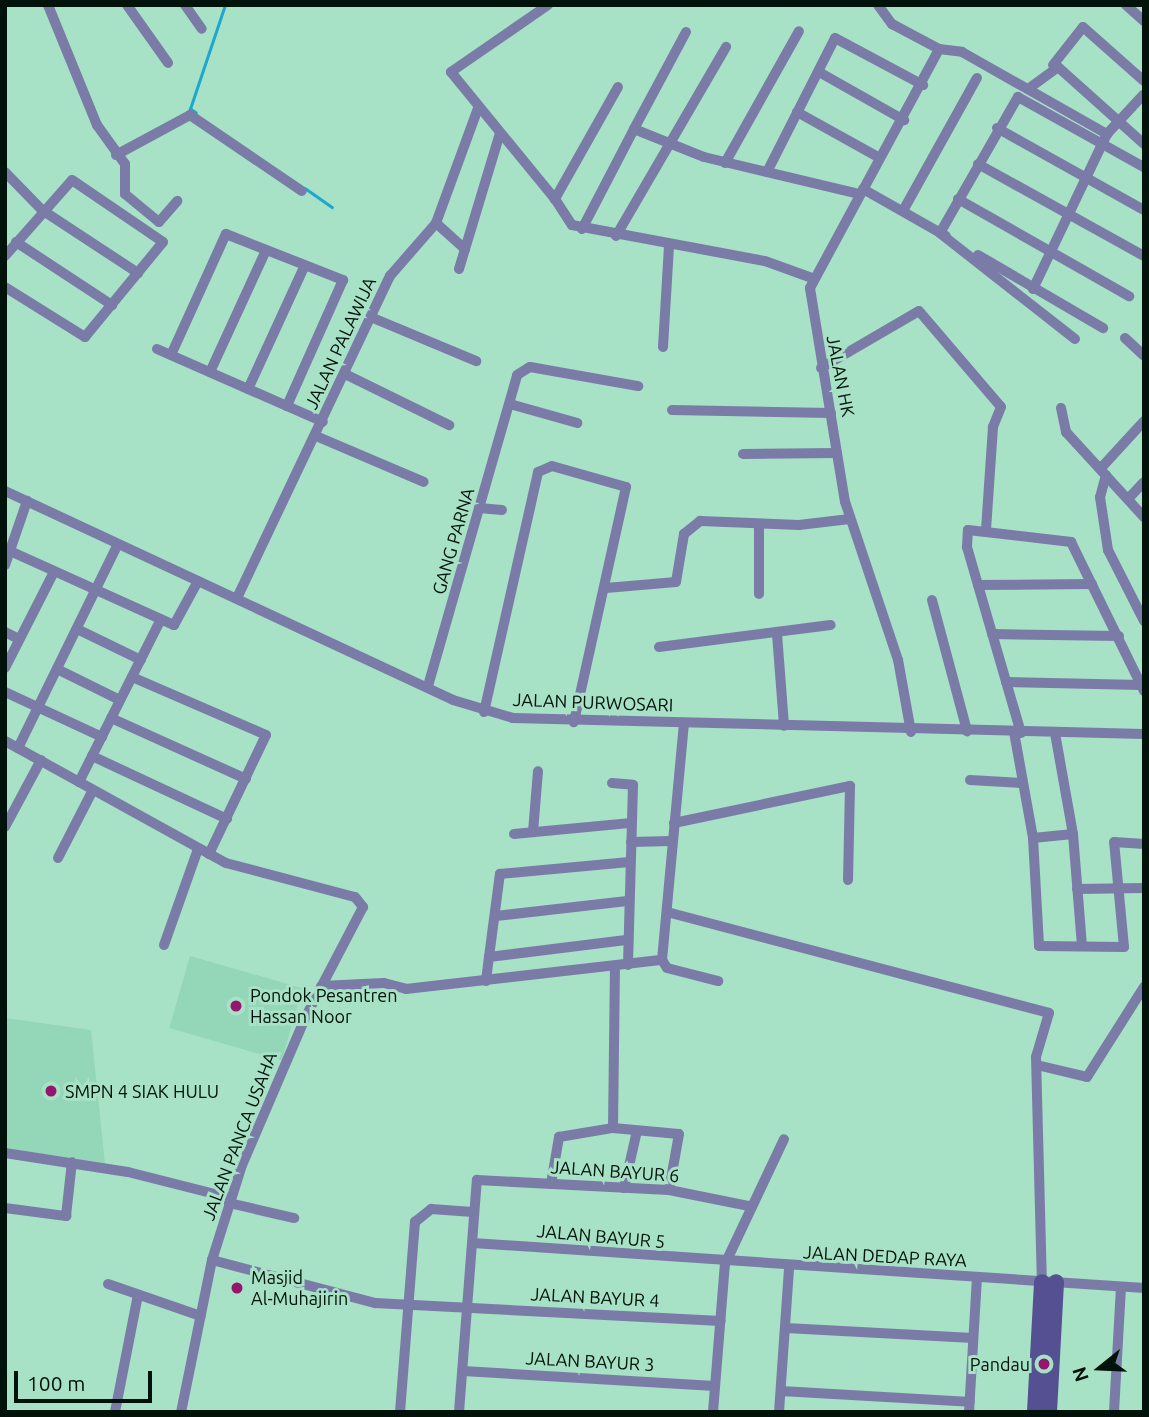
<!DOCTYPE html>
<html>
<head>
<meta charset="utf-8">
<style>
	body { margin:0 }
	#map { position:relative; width:1149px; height:1417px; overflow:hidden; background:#a7e1c6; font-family:Ubuntu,sans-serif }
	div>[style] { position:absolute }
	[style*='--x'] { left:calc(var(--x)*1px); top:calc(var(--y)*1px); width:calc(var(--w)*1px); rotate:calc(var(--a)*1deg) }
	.built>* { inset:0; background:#94d6b8; transform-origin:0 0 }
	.stream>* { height:2.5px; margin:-1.25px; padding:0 1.25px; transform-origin:1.25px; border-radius:1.25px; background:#1fa7cf }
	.street>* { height:10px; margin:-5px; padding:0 5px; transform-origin:5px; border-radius:5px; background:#7b7ba8 }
	.secondary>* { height:16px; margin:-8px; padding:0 8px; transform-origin:8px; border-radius:8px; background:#545091 }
	.dots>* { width:19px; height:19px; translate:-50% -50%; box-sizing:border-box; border:4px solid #a7e1c6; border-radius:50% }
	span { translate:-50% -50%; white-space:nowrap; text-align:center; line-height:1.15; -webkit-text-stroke:6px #a7e1c6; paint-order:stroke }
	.street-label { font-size:18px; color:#001209 }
	.poi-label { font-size:18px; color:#001209 }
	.left { translate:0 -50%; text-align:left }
	.right { translate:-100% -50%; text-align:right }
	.frame { position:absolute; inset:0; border:7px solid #001209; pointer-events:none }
	.north { position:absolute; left:1065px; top:1333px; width:70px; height:70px; -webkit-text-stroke:5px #a7e1c6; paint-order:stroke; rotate:252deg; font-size:19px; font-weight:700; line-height:28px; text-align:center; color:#001209 }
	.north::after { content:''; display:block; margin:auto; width:24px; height:32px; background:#001209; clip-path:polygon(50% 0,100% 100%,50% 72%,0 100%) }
	.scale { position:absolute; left:14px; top:1371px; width:138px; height:32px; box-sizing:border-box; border:4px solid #001209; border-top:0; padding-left:9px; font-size:21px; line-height:24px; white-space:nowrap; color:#001209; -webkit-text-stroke:5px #a7e1c6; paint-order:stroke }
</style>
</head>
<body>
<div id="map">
	<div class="built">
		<div style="left:190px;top:956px;width:117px;height:75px;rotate:16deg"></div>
		<div style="clip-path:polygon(5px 1018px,91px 1030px,105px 1165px,5px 1151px)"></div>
	</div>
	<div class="stream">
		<div style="--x:196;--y:113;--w:7;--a:-146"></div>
		<div style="--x:190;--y:109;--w:110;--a:-71.4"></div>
		<div style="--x:305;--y:188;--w:33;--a:35"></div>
	</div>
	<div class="street">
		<div style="--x:48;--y:5;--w:130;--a:67.8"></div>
		<div style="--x:97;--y:125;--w:48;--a:54.3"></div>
		<div style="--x:125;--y:164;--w:30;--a:90"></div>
		<div style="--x:125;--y:194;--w:44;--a:39.5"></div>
		<div style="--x:159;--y:222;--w:28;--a:-49"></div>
		<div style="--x:127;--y:5;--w:71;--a:54.7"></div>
		<div style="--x:185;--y:5;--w:29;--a:55"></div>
		<div style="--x:548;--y:5;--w:118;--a:145.4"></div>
		<div style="--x:451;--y:72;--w:164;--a:50.7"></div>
		<div style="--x:878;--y:5;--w:24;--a:54"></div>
		<div style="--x:892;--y:24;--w:53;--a:28"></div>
		<div style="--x:939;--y:49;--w:23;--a:7"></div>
		<div style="--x:962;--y:52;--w:167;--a:29.5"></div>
		<div style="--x:1126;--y:5;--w:24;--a:42"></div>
		<div style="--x:686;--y:32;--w:110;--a:118.2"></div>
		<div style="--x:634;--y:129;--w:75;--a:21.8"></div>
		<div style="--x:704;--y:157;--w:159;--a:13.4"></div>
		<div style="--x:1053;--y:65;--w:48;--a:-51.7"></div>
		<div style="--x:1083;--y:27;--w:81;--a:41.5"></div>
		<div style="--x:819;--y:72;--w:98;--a:29.5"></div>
		<div style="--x:618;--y:87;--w:129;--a:119.4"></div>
		<div style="--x:555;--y:199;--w:31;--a:57"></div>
		<div style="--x:572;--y:225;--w:196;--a:10.6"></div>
		<div style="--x:765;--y:261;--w:50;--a:19.9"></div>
		<div style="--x:1028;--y:89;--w:37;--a:-36"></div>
		<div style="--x:1058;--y:67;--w:115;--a:41.8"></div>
		<div style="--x:797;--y:112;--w:93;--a:29.1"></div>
		<div style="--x:997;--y:128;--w:168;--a:29.2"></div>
		<div style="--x:116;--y:155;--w:84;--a:-28.4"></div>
		<div style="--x:190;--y:115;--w:135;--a:34.2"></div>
		<div style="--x:725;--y:163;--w:151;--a:-60.7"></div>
		<div style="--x:978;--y:164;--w:190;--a:29"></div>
		<div style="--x:5;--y:172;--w:53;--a:45.8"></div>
		<div style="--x:42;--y:210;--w:115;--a:33.3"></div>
		<div style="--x:767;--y:172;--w:150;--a:-63.1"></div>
		<div style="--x:835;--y:38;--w:100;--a:28.1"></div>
		<div style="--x:863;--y:189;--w:95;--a:29.5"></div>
		<div style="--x:958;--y:199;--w:197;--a:29.6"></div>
		<div style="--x:904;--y:209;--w:150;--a:-60.9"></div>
		<div style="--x:436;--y:223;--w:39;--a:42"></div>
		<div style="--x:582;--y:229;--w:113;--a:-62.5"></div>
		<div style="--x:616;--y:236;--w:219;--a:-59.8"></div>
		<div style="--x:16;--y:242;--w:115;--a:33.3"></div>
		<div style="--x:978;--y:255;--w:145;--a:30.3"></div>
		<div style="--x:5;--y:256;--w:101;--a:-48.6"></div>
		<div style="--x:72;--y:180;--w:110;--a:34.3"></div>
		<div style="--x:163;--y:242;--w:123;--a:129.4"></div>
		<div style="--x:85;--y:337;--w:94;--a:-148"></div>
		<div style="--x:459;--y:269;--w:142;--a:-73.2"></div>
		<div style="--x:1033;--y:289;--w:172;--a:-64.5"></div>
		<div style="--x:1107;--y:134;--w:54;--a:-47.2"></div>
		<div style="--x:373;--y:318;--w:112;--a:22.7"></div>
		<div style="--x:1125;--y:338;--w:26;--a:43"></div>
		<div style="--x:1075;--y:339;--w:172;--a:-141.9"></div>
		<div style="--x:940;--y:233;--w:157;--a:-60.2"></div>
		<div style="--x:1018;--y:97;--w:144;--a:29.1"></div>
		<div style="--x:663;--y:347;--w:102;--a:-86.6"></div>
		<div style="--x:157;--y:349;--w:181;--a:23.7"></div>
		<div style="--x:171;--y:355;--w:133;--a:-65.6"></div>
		<div style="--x:226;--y:234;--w:126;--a:21.5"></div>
		<div style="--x:343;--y:280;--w:138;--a:114"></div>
		<div style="--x:821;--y:368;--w:113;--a:-30.2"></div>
		<div style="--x:919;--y:311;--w:126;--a:49.5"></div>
		<div style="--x:1001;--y:407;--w:22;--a:112"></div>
		<div style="--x:993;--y:427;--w:103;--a:93.9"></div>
		<div style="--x:210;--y:372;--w:134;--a:-65.3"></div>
		<div style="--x:347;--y:375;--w:114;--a:26.1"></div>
		<div style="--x:248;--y:389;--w:136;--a:-65.3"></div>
		<div style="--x:510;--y:404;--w:70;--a:15.8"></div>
		<div style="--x:1061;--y:408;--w:25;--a:78"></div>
		<div style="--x:1066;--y:432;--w:115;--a:47.5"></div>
		<div style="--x:672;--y:410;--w:159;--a:1.1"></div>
		<div style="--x:316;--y:436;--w:117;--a:23.1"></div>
		<div style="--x:743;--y:454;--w:94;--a:-0.6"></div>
		<div style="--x:1101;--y:468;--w:64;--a:-47.5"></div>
		<div style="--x:1106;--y:475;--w:23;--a:105"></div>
		<div style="--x:1100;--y:497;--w:54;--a:81.4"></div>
		<div style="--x:1108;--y:550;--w:80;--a:63.1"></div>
		<div style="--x:5;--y:491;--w:494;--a:25"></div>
		<div style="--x:453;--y:700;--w:63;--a:16.7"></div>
		<div style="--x:513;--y:718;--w:631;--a:1.45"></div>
		<div style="--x:1128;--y:499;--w:23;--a:-47"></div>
		<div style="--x:479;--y:508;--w:23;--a:5"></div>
		<div style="--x:759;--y:524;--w:70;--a:90"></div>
		<div style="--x:10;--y:551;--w:180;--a:24.3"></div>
		<div style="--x:174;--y:625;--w:50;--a:-61.4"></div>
		<div style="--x:5;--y:565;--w:68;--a:-71"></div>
		<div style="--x:978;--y:585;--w:114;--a:-0.5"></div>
		<div style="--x:606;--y:588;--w:70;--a:-4.9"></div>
		<div style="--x:676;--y:582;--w:49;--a:-80.5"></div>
		<div style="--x:684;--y:534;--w:21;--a:-39"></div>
		<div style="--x:700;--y:521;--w:99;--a:2.3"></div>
		<div style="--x:799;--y:525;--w:51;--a:-6.7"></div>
		<div style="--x:237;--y:598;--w:357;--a:-64.6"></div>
		<div style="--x:390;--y:276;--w:70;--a:-49"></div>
		<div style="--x:436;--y:223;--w:122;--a:-69.9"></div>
		<div style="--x:932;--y:600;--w:136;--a:75"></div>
		<div style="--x:77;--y:629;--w:71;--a:25.8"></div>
		<div style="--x:5;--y:632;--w:16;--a:27"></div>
		<div style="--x:777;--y:634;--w:92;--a:85.6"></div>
		<div style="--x:992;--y:634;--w:127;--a:0.9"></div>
		<div style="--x:659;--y:647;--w:173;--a:-7.3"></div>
		<div style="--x:5;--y:668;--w:108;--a:-63"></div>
		<div style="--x:57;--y:669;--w:70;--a:26.2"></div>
		<div style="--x:132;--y:677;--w:146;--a:23.4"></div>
		<div style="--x:266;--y:735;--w:132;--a:115.6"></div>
		<div style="--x:1006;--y:682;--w:135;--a:1.3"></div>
		<div style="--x:428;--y:686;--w:323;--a:-74"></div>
		<div style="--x:517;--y:375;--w:15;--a:-32"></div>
		<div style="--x:530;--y:367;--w:110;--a:10"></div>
		<div style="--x:5;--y:692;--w:107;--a:24.9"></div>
		<div style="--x:484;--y:712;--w:246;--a:-77.3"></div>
		<div style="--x:538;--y:472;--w:15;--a:-23"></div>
		<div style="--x:552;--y:466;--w:77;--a:15.8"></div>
		<div style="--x:626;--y:487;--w:241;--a:102.5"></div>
		<div style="--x:111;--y:718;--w:148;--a:24.3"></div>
		<div style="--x:911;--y:732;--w:73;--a:-100.2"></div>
		<div style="--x:898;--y:660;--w:167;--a:-108.5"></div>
		<div style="--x:845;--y:502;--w:217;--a:-99.3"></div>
		<div style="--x:810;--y:288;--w:272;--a:-61.6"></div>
		<div style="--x:1014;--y:732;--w:108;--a:79.8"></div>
		<div style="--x:1033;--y:838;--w:108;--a:86.8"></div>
		<div style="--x:1039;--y:946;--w:85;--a:0.7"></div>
		<div style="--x:1124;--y:947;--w:105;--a:-95.4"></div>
		<div style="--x:1114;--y:842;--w:30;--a:4"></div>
		<div style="--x:1021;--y:733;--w:194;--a:-106.2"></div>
		<div style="--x:967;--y:547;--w:17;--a:-87"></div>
		<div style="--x:968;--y:530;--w:104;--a:6.6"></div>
		<div style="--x:1071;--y:542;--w:166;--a:63.9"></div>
		<div style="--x:1055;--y:733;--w:103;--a:79.9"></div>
		<div style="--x:5;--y:741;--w:252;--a:28.9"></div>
		<div style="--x:226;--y:863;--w:133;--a:14.8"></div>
		<div style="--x:355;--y:897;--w:13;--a:51"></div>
		<div style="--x:363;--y:907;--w:123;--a:117.6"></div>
		<div style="--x:306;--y:1016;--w:162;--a:113.2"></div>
		<div style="--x:242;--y:1165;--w:100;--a:107.5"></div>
		<div style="--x:212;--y:1260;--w:155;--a:101.5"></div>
		<div style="--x:18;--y:748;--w:227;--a:-63.9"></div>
		<div style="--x:92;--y:756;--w:149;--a:25"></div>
		<div style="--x:970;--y:780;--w:52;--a:3.3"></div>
		<div style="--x:79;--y:782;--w:182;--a:-63.3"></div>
		<div style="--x:612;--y:783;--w:21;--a:5"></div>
		<div style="--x:633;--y:785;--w:180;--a:91.6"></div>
		<div style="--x:674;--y:823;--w:180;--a:-11.9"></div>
		<div style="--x:850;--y:786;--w:94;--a:91.2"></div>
		<div style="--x:5;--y:827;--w:76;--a:-61.8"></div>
		<div style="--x:533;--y:832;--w:61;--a:-85.3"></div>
		<div style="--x:514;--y:834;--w:118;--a:-5.4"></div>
		<div style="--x:1033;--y:838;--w:40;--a:-5.7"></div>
		<div style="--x:1073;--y:834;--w:112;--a:85.4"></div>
		<div style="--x:631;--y:842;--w:40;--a:-1.4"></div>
		<div style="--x:58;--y:858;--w:76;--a:-62.8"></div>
		<div style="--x:1077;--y:889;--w:67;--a:-0.9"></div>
		<div style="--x:667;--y:912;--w:395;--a:14.8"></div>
		<div style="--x:1049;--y:1013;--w:46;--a:106.5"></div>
		<div style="--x:1036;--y:1057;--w:225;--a:88.5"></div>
		<div style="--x:496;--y:916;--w:132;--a:-6.5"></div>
		<div style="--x:164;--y:945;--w:102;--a:-70.5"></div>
		<div style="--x:489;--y:957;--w:84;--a:-82.5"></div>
		<div style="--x:500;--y:874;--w:130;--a:-5.3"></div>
		<div style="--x:662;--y:960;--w:9;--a:58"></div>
		<div style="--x:667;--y:968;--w:53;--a:14.3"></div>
		<div style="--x:486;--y:981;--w:24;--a:-83"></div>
		<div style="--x:489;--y:957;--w:138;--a:-7.1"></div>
		<div style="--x:321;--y:986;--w:63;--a:-2.7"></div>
		<div style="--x:384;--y:983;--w:23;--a:15"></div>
		<div style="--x:406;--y:989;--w:258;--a:-6.5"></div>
		<div style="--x:662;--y:960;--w:238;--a:-84.7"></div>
		<div style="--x:1041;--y:1066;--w:47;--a:13.4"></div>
		<div style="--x:1087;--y:1077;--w:107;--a:-57.7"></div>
		<div style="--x:613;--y:1128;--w:66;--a:5.2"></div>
		<div style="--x:679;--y:1134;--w:57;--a:100.1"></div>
		<div style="--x:5;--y:1153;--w:124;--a:8.8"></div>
		<div style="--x:128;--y:1172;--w:106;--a:14.2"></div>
		<div style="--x:551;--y:1184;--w:48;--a:-80.3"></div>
		<div style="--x:559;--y:1137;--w:55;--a:-9.5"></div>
		<div style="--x:613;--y:1128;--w:162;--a:-89.3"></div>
		<div style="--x:624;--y:1188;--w:58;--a:-77.2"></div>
		<div style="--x:229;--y:1203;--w:67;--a:13"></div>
		<div style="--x:5;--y:1208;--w:62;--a:7.5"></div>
		<div style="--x:66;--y:1216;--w:54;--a:-83.7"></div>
		<div style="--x:473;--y:1243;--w:673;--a:3.84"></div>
		<div style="--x:212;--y:1260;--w:169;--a:14.8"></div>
		<div style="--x:375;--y:1303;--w:346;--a:3"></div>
		<div style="--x:108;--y:1284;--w:98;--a:19"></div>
		<div style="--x:786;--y:1328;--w:187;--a:3.1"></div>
		<div style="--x:463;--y:1371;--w:252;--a:3.4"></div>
		<div style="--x:781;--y:1391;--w:189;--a:3.3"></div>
		<div style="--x:115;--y:1412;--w:119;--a:-78.9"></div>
		<div style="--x:400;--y:1412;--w:191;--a:-85.5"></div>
		<div style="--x:415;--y:1222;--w:21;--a:-39"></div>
		<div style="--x:431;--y:1209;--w:42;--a:4.1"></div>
		<div style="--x:459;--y:1412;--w:233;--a:-85.6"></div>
		<div style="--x:477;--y:1180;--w:192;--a:3"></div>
		<div style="--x:669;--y:1190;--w:82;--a:11.3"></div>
		<div style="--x:713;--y:1412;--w:148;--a:-85.4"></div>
		<div style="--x:725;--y:1264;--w:138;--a:-64.7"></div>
		<div style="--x:779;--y:1412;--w:144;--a:-86"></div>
		<div style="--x:969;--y:1412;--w:134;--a:-86.6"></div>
		<div style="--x:1114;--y:1412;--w:125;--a:-86.8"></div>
	</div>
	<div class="secondary">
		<div style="--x:1035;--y:1412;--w:130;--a:-86.9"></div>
		<div style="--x:1049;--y:1412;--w:130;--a:-86.9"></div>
	</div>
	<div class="dots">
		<div style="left:236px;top:1006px;background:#95166f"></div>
		<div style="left:51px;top:1091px;background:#95166f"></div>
		<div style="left:237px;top:1288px;background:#95166f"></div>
		<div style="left:1044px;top:1364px;background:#95166f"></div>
	</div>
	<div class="street-label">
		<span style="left:340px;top:343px;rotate:-65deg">JALAN PALAWIJA</span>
		<span style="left:841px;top:376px;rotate:79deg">JALAN HK</span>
		<span style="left:453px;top:541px;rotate:-74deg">GANG PARNA</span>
		<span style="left:593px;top:702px;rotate:2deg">JALAN PURWOSARI</span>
		<span style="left:239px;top:1136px;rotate:-69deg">JALAN PANCA USAHA</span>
		<span style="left:615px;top:1171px;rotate:4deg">JALAN BAYUR 6</span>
		<span style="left:601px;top:1236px;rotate:5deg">JALAN BAYUR 5</span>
		<span style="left:885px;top:1256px;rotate:3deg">JALAN DEDAP RAYA</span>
		<span style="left:595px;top:1297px;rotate:3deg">JALAN BAYUR 4</span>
		<span style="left:590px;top:1361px;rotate:3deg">JALAN BAYUR 3</span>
	</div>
	<div class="poi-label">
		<span class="left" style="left:250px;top:1006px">Pondok Pesantren<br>Hassan Noor</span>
		<span class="left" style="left:65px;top:1091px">SMPN 4 SIAK HULU</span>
		<span class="left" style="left:251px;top:1288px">Masjid<br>Al-Muhajirin</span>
		<span class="right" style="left:1030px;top:1364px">Pandau</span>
	</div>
	<div class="frame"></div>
	<div class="north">N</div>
	<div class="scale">100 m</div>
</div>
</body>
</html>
